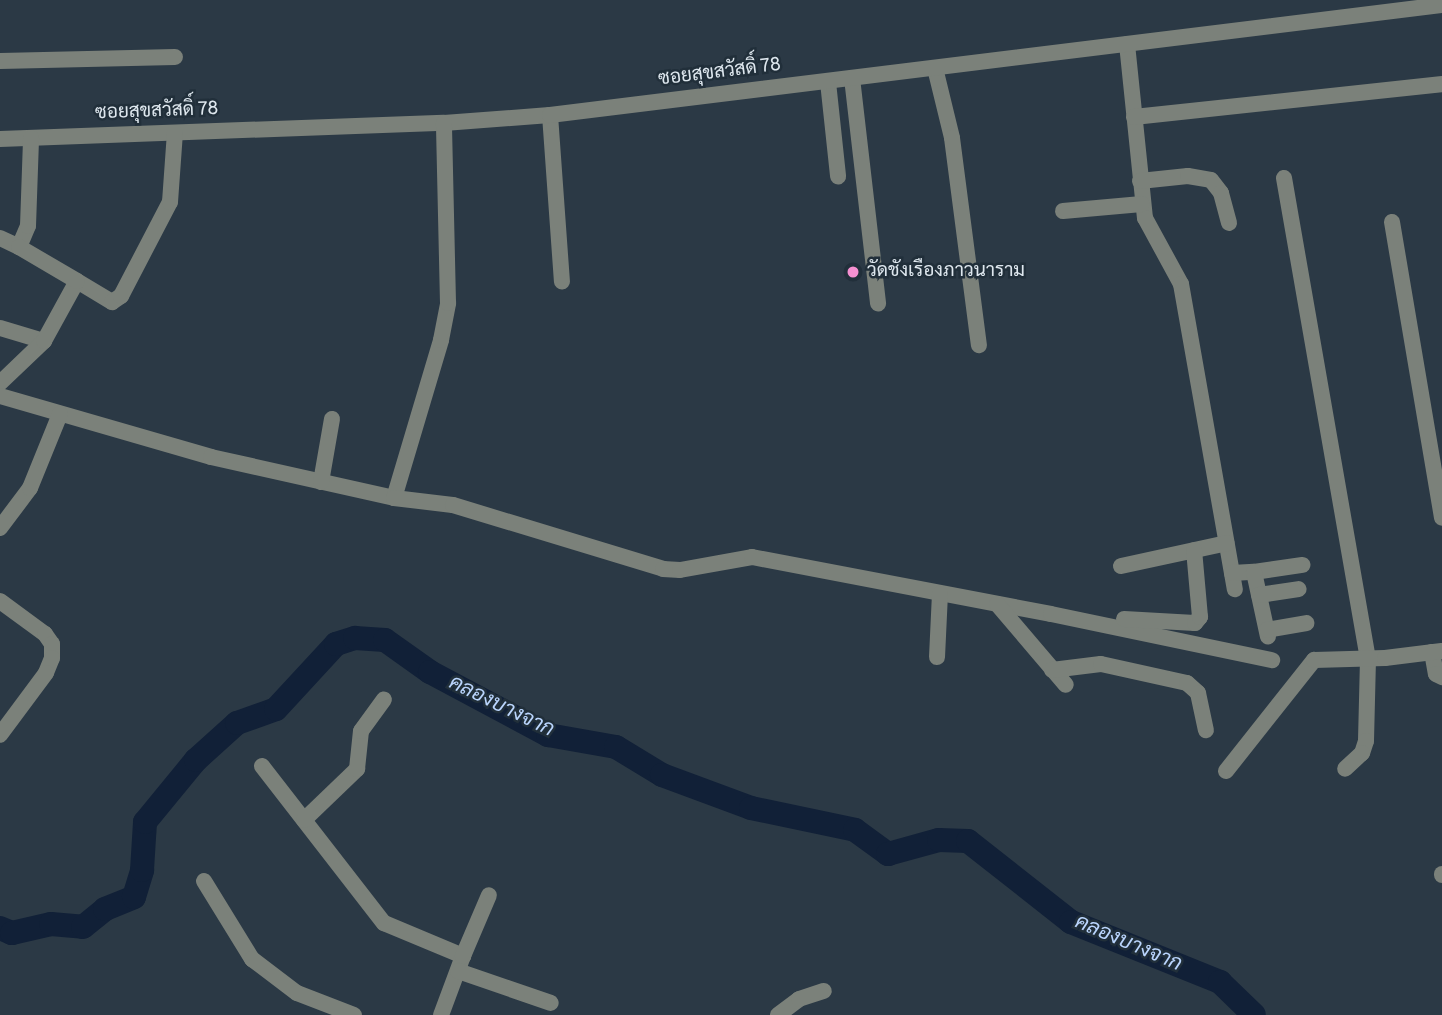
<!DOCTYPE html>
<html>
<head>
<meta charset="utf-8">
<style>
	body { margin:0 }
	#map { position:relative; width:1442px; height:1015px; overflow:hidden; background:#2b3945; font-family:Overpass,Sarabun,sans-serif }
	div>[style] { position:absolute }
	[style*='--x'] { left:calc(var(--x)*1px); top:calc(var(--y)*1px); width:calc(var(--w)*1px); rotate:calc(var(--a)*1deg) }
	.river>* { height:24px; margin:-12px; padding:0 12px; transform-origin:12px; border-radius:12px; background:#112037 }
	.minor>* { height:16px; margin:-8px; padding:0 8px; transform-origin:8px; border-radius:8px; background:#7b817a }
	.dots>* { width:19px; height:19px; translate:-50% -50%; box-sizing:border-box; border:4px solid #212f3a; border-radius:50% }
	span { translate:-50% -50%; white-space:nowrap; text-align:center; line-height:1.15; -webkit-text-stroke:5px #212f3a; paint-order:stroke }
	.street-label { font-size:19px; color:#dee7ee }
	.poi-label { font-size:19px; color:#dee7ee }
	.left { translate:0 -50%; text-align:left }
	.water-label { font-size:21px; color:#bad5fd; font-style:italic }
</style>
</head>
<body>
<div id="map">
	<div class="river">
		<div style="--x:0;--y:928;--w:13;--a:23"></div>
		<div style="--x:12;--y:933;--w:40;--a:-13"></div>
		<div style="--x:51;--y:924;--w:32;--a:5"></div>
		<div style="--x:83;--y:927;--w:28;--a:-39"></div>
		<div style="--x:105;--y:909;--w:31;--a:-22"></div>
		<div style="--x:134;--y:897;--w:28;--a:-73"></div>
		<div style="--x:142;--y:870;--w:48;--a:-86.4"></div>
		<div style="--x:145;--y:822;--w:80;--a:-50.6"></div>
		<div style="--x:196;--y:760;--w:55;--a:-42.1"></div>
		<div style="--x:237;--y:723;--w:41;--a:-19.7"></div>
		<div style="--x:276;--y:709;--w:88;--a:-47.3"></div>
		<div style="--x:336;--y:644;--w:20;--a:-18"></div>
		<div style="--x:355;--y:638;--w:30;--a:4"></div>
		<div style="--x:385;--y:640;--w:55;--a:35.4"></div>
		<div style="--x:430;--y:672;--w:134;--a:28.1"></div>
		<div style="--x:548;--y:735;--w:69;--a:10"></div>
		<div style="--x:616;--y:747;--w:54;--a:31.3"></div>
		<div style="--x:662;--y:775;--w:95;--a:20.3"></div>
		<div style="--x:751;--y:808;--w:106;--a:11.9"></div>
		<div style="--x:855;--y:830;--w:41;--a:36"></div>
		<div style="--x:888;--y:854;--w:53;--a:-15.4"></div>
		<div style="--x:939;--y:840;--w:29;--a:2"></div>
		<div style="--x:968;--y:841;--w:131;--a:38.2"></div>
		<div style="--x:1071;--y:922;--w:161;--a:21.9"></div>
		<div style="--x:1220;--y:982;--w:47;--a:44.1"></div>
	</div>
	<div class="minor">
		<div style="--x:1127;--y:44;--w:175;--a:84.1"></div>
		<div style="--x:1145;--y:218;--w:75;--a:61.4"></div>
		<div style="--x:1181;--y:284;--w:310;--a:80"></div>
		<div style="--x:0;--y:61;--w:175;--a:-1.3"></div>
		<div style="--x:935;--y:68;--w:72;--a:76.3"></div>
		<div style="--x:952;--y:138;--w:209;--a:82.6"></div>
		<div style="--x:852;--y:78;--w:227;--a:83.4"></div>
		<div style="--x:828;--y:82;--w:95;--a:83.9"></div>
		<div style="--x:550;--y:115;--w:167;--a:85.9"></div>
		<div style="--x:1134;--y:117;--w:310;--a:-6.1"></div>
		<div style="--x:0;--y:139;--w:444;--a:-2.1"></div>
		<div style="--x:444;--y:123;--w:106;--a:-4.3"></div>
		<div style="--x:550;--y:115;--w:899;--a:-7.03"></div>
		<div style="--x:1284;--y:178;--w:488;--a:80.1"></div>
		<div style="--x:1368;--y:659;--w:82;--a:91.4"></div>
		<div style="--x:1366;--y:741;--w:13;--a:108"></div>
		<div style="--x:1362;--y:753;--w:23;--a:137"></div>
		<div style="--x:1140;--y:181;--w:48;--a:-5.9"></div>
		<div style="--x:1188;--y:176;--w:23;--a:10"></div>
		<div style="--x:1211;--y:180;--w:16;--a:52"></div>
		<div style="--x:1221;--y:193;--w:31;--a:75"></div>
		<div style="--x:1063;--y:211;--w:79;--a:-5.1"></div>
		<div style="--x:1392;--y:222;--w:300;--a:80.4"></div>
		<div style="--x:0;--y:238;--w:21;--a:25"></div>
		<div style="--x:19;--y:247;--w:23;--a:-67"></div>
		<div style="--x:28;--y:226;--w:88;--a:-88"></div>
		<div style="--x:77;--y:281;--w:41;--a:31"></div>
		<div style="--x:112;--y:302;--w:11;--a:-34"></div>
		<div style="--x:121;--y:296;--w:106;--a:-62.5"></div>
		<div style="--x:170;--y:202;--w:69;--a:-85.9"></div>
		<div style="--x:0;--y:328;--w:46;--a:16.5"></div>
		<div style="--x:0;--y:383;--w:61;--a:-43.7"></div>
		<div style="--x:44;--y:341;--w:68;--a:-61.2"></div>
		<div style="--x:77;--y:281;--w:67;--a:-149.6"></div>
		<div style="--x:0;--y:396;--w:220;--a:16.1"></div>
		<div style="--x:211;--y:457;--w:188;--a:12.6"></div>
		<div style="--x:394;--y:498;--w:165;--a:-73.4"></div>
		<div style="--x:441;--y:340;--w:38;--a:-79"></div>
		<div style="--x:448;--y:303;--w:180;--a:-91.3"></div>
		<div style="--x:321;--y:482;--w:64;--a:-80.1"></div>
		<div style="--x:394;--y:498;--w:59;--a:6.8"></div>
		<div style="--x:453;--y:505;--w:220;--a:16.9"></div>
		<div style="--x:663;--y:569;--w:17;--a:3"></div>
		<div style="--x:680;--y:570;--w:73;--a:-10.2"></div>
		<div style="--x:752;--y:557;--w:304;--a:10.8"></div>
		<div style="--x:1051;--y:614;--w:226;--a:11.8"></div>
		<div style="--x:0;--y:528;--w:50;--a:-53.1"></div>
		<div style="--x:30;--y:488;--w:80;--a:-67.9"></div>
		<div style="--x:1121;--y:566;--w:108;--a:-12.2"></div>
		<div style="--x:1254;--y:572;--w:49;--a:-8.3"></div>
		<div style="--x:1232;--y:573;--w:22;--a:-3"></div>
		<div style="--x:1254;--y:572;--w:66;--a:77.8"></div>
		<div style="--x:1259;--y:595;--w:40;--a:-8.5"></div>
		<div style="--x:0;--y:601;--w:56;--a:36.3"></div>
		<div style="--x:45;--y:634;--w:12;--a:55"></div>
		<div style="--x:52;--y:644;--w:14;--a:90"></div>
		<div style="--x:52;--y:658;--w:16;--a:112"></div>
		<div style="--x:46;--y:673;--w:77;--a:126.6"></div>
		<div style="--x:997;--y:604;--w:106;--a:49.6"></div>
		<div style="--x:1124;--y:619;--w:71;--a:3.2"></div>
		<div style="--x:1195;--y:623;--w:8;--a:-50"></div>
		<div style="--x:1200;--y:617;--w:67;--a:-95.1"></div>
		<div style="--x:1267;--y:630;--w:40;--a:-10"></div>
		<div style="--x:1432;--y:652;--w:22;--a:80"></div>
		<div style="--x:1436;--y:674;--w:7;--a:27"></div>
		<div style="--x:937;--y:657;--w:63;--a:-87.3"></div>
		<div style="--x:1052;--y:670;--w:49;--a:-7"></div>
		<div style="--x:1101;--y:664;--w:88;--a:12.5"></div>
		<div style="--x:1187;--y:683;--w:15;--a:42"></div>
		<div style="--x:1198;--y:693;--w:38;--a:78"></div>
		<div style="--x:262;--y:766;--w:199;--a:52.2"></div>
		<div style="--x:384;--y:923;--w:86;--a:22.7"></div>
		<div style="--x:463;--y:956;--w:63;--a:110.4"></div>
		<div style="--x:1226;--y:771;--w:142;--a:-51.6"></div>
		<div style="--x:1314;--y:660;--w:71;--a:-1.6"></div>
		<div style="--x:1385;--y:658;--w:57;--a:-7"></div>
		<div style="--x:304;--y:820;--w:74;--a:-43.9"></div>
		<div style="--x:357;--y:769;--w:38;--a:-84"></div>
		<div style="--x:361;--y:731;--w:39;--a:-54"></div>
		<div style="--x:1442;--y:875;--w:1;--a:-90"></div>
		<div style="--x:204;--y:881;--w:92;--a:58.4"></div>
		<div style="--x:252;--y:959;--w:56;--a:37.1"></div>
		<div style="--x:297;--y:993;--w:61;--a:21.1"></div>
		<div style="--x:463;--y:956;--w:66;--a:-66.9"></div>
		<div style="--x:458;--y:971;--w:98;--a:19"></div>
		<div style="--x:778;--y:1015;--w:26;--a:-37"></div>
		<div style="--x:799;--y:999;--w:26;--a:-18"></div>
	</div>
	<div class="dots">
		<div style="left:853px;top:272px;background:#f590d1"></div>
	</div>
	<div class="street-label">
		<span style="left:720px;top:73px;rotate:-7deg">ซอยสุขสวัสดิ์ 78</span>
		<span style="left:157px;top:112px;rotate:-2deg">ซอยสุขสวัสดิ์ 78</span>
	</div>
	<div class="poi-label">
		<span class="left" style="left:867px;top:272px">วัดชังเรืองภาวนาราม</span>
	</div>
	<div class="water-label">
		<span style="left:501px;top:707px;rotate:26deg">คลองบางจาก</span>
		<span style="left:1128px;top:944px;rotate:23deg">คลองบางจาก</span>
	</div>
</div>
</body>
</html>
